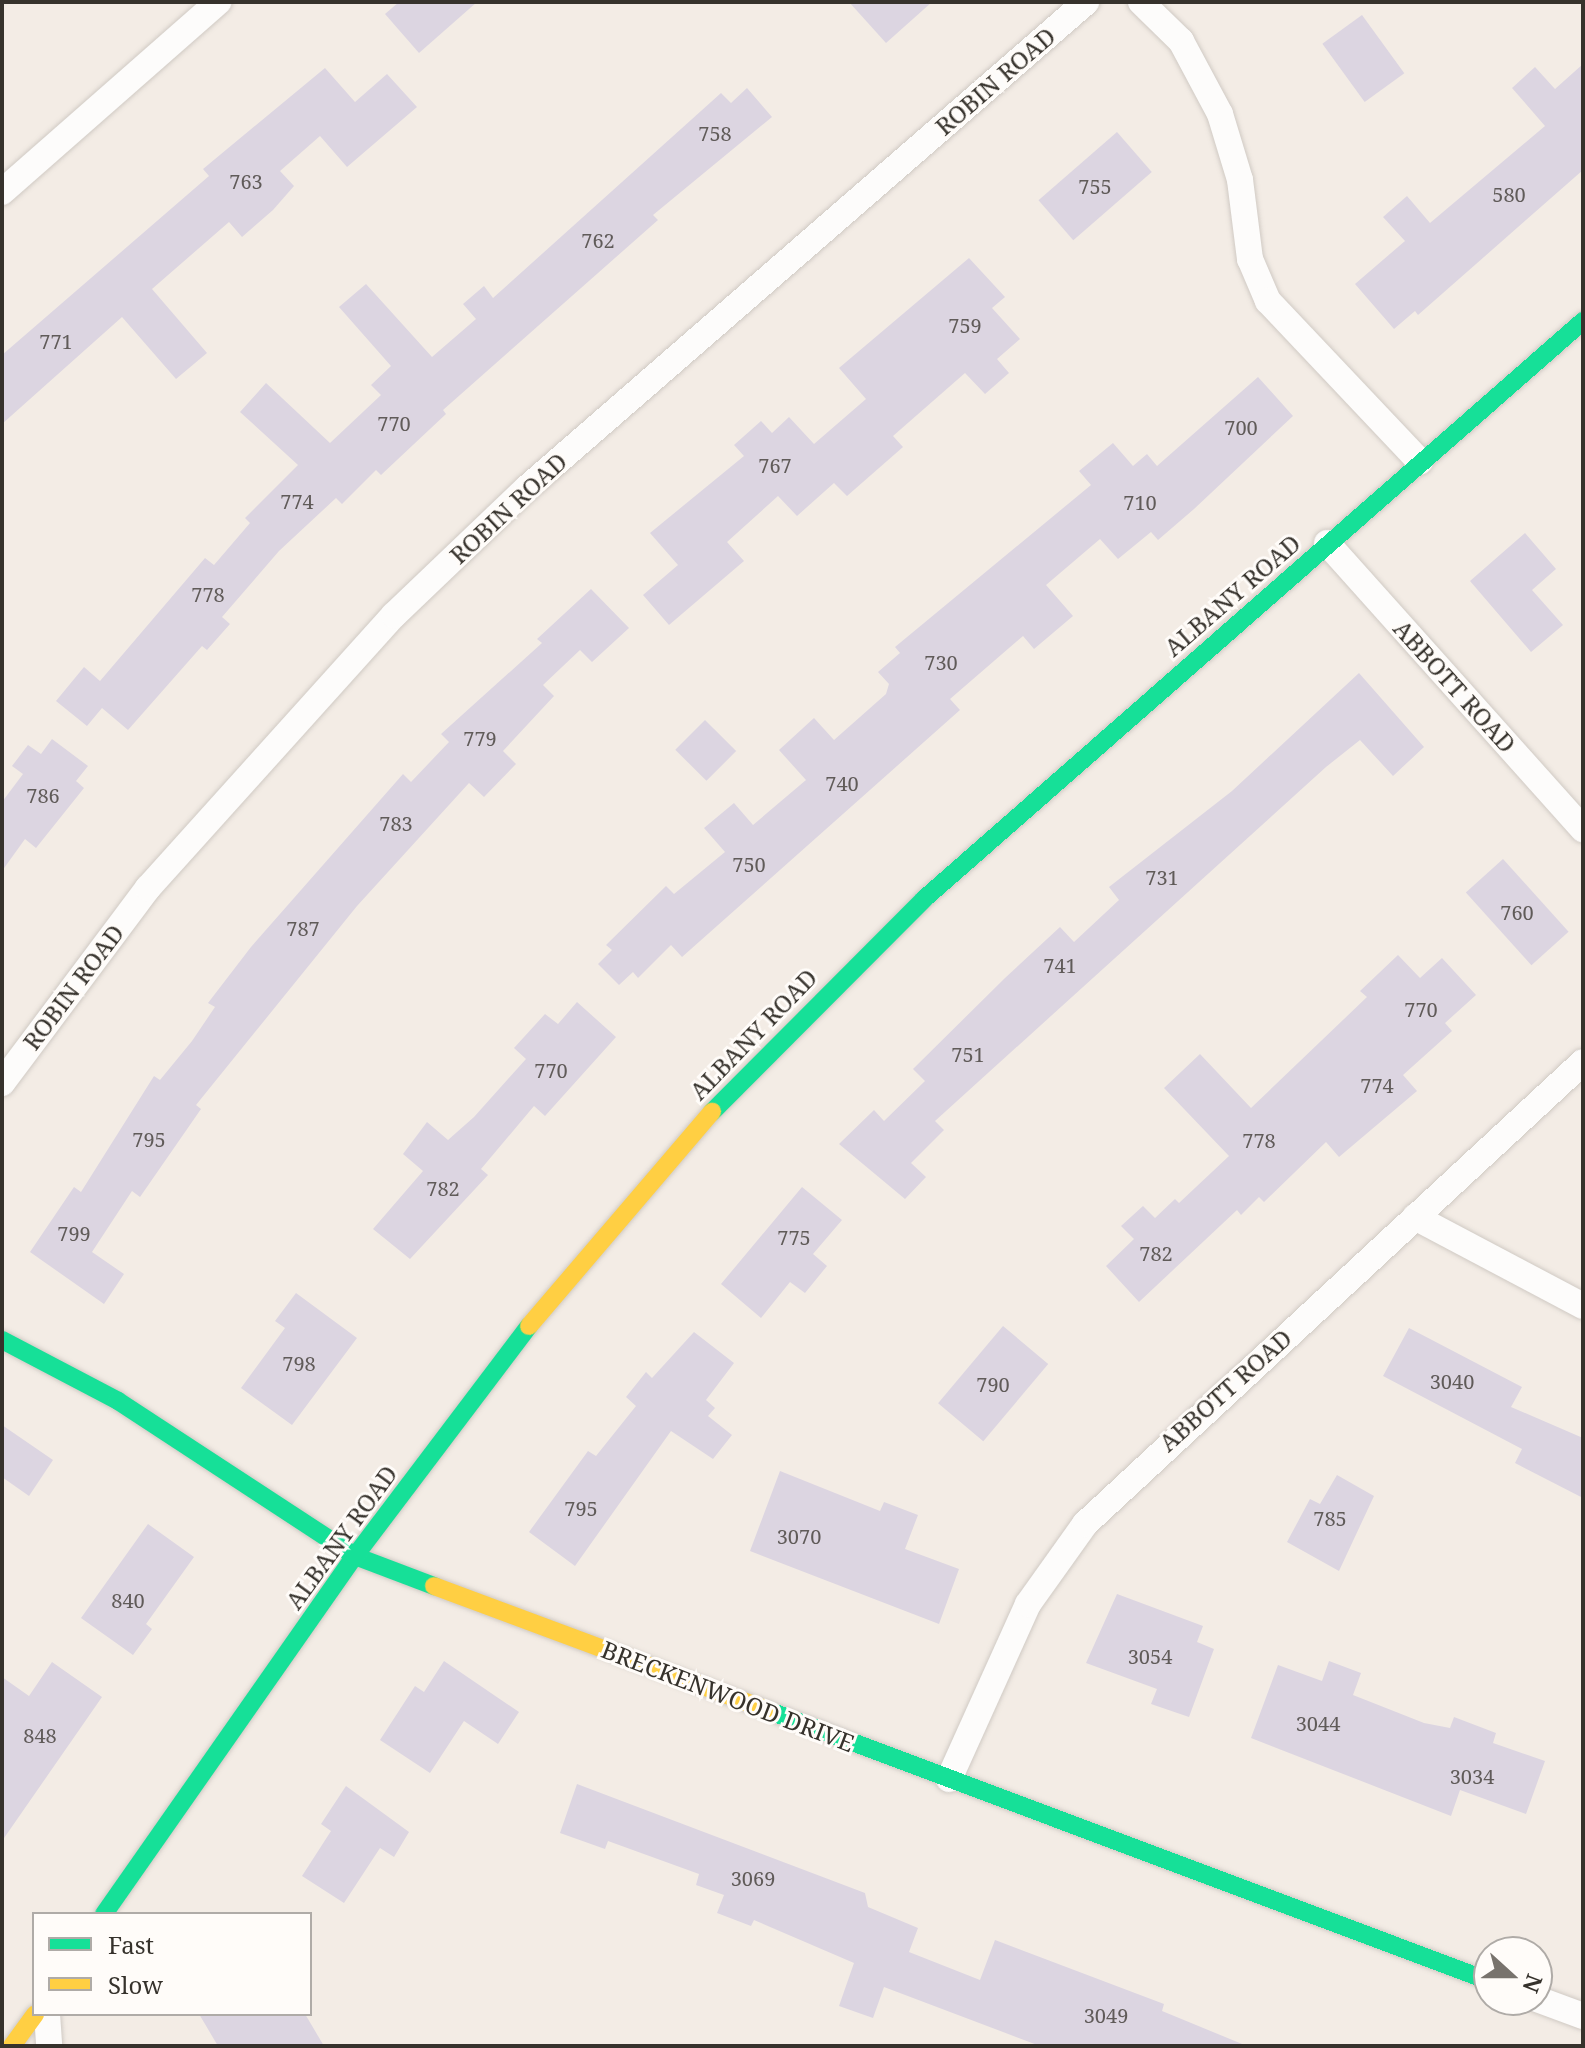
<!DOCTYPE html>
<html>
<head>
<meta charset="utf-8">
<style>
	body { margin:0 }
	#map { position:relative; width:1585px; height:2048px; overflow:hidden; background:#f3ece5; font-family:"Noto Serif",serif }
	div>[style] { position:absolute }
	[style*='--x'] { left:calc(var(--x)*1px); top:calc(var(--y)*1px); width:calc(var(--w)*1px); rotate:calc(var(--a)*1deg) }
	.building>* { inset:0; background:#dcd5e1; transform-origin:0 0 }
	.roads { filter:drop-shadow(0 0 2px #d0cac4) drop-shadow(0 0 2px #d0cac4) }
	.street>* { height:26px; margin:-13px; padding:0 13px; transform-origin:13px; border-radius:13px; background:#fdfcfb }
	.fast>* { height:18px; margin:-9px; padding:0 9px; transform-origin:9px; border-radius:9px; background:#16e098 }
	.slow>* { height:18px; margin:-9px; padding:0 9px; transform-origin:9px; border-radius:9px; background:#ffcf43 }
	span { translate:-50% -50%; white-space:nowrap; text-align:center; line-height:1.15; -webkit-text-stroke:6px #fffcf9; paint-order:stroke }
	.number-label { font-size:20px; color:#605b59 }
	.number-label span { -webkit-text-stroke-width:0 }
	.street-label { font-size:24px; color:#36322c }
	.frame { position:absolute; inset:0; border:4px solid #36322c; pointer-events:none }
	.legend { position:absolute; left:32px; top:1912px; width:280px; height:104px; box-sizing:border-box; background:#fffcf9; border:2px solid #afaba7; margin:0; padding:10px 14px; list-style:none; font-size:24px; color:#36322c }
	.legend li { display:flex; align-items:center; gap:16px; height:40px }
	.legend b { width:40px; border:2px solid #afaba7 }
	.north { position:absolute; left:1473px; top:1936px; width:80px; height:80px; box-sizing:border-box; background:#fffcf9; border:2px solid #afaba7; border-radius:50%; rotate:111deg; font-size:22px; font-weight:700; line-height:32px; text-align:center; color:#36322c }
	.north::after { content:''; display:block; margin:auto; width:28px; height:36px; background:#78736d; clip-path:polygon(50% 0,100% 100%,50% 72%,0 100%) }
</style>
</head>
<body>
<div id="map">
	<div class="building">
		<div style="clip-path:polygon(399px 2px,477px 2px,419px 53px,385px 14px)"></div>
		<div style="clip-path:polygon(849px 2px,932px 2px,886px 43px)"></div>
		<div style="left:1362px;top:15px;width:72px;height:49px;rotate:54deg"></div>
		<div style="clip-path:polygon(1583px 64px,1583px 170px,1418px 315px,1415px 311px,1394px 329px,1355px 284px,1405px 241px,1383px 217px,1407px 196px,1430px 223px,1545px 126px,1512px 88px,1535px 67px,1555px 89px)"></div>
		<div style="clip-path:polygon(325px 68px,355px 102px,387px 74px,417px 107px,347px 167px,320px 136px,280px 171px,294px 186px,273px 210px,242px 237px,229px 222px,152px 289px,207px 353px,176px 379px,122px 317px,2px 424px,2px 355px,209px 176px,203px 169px)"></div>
		<div style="clip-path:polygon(747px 88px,772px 117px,653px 215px,658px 220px,443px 410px,446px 414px,381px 475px,376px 470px,342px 504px,336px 498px,279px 551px,222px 617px,230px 624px,207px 650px,202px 646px,128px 730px,102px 708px,87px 726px,56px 701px,84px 667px,100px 681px,205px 558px,214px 565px,250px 523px,245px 518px,298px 465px,240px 412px,266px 383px,330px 443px,381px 395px,371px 385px,391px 366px,339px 307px,366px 284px,432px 357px,476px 319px,463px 304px,484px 286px,493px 298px,721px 93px,731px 103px)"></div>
		<div style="left:1117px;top:132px;width:53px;height:104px;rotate:49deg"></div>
		<div style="clip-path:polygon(969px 258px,1005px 297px,992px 308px,1020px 339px,997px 359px,1009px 373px,985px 394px,965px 373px,893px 436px,903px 447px,847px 496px,834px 483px,797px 516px,778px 496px,727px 542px,744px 561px,669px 625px,643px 595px,678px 565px,650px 533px,744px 456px,734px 445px,761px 421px,772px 433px,789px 417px,814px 444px,866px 399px,839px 368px)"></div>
		<div style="clip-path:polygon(1258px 377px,1293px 416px,1194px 509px,1158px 540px,1151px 532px,1118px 559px,1100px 539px,1046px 585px,1073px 616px,1034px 649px,1023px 636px,950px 699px,960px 710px,682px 957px,671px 945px,638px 978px,633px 972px,619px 985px,598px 964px,612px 950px,606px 945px,666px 886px,674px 894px,725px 852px,704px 828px,734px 803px,753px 825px,806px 780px,779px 750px,814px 718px,834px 740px,886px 694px,889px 684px,878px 672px,900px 653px,895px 647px,1091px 485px,1079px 471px,1113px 443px,1133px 466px,1147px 454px,1157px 466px)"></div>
		<div style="clip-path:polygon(1525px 533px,1556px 569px,1532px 590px,1563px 625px,1531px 652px,1470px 581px)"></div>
		<div style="clip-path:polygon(591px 589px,629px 628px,592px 662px,580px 650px,543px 685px,554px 696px,503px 751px,516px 764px,484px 797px,469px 783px,357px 906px,196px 1105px,201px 1109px,140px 1197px,132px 1191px,92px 1252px,124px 1274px,104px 1304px,30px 1252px,74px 1187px,81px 1192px,154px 1076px,160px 1080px,192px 1041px,215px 1007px,208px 1003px,251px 947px,403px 774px,411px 782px,449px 742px,441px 734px,542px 643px,537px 639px)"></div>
		<div style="clip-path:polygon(1359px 673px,1424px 747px,1393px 776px,1360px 740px,1326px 767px,935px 1121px,944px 1130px,911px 1163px,926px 1177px,905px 1199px,839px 1144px,874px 1110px,884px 1121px,925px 1081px,913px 1069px,1005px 978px,1060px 927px,1074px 942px,1119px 900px,1109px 887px,1232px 791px)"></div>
		<div style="left:705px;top:720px;width:44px;height:42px;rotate:45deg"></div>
		<div style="clip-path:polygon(52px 739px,88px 766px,76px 781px,84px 788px,36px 848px,25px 839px,2px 871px,2px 802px,23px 774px,12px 766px,28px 745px,41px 754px)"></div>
		<div style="left:1503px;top:859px;width:98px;height:50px;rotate:48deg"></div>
		<div style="clip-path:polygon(1398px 955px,1420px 978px,1442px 958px,1476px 995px,1445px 1023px,1452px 1031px,1403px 1075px,1417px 1091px,1339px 1157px,1326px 1142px,1264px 1202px,1259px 1197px,1241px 1215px,1237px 1210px,1139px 1302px,1106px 1266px,1134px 1239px,1121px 1226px,1143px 1206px,1155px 1218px,1175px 1199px,1179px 1203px,1229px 1156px,1164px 1088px,1200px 1054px,1251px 1108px,1367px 997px,1360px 991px)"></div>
		<div style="clip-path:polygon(577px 1002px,616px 1037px,545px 1116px,534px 1106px,481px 1169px,488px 1175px,410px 1259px,373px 1229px,423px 1171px,403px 1154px,427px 1122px,448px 1140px,474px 1117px,526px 1059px,514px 1048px,545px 1014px,558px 1024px)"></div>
		<div style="clip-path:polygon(802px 1187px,842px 1220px,813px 1254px,827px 1266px,805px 1293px,790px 1282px,761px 1318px,721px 1284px)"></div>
		<div style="clip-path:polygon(296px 1293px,357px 1338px,292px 1425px,241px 1388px,285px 1328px,275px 1321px)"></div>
		<div style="left:1003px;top:1326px;width:59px;height:101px;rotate:40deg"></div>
		<div style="clip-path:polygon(1409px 1328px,1522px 1387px,1511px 1407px,1583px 1438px,1583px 1498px,1515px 1463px,1522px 1449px,1383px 1376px)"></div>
		<div style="clip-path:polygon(694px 1332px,734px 1363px,706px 1400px,715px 1408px,708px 1416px,732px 1435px,713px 1459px,671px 1431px,575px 1566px,529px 1532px,588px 1451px,596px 1456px,636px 1406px,626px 1397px,646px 1372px,652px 1378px)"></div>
		<div style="clip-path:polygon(2px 1425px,53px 1460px,29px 1496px,2px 1477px)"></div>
		<div style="clip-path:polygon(780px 1471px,880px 1511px,884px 1502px,918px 1515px,905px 1549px,959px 1569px,939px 1624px,750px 1551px)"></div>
		<div style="clip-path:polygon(1337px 1475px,1374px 1496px,1339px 1571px,1287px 1542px,1310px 1499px,1320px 1504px)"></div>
		<div style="clip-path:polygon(148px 1524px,194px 1557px,146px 1624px,152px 1629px,133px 1655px,81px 1618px)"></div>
		<div style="clip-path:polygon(1117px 1594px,1203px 1626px,1197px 1642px,1214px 1649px,1189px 1717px,1151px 1704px,1157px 1689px,1086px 1663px)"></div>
		<div style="clip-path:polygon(444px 1661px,519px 1712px,498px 1744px,464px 1721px,430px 1773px,380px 1740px,415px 1686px,424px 1692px)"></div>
		<div style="clip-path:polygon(1329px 1661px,1361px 1673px,1353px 1695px,1424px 1723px,1450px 1728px,1454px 1717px,1496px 1733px,1493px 1743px,1545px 1761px,1526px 1814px,1460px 1790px,1451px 1816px,1251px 1738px,1278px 1665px,1322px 1681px)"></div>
		<div style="clip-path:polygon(52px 1662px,102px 1697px,2px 1841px,2px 1677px,29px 1696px)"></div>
		<div style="clip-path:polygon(577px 1784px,865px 1893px,868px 1907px,918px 1928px,909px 1952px,980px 1980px,995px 1940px,1164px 2004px,1162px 2011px,1247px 2046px,1040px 2046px,884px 1987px,873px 2018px,839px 2006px,854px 1963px,754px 1920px,751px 1926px,717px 1913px,724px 1895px,696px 1885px,699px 1874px,608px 1841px,605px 1849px,560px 1833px)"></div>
		<div style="clip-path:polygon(346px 1786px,409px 1832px,394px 1857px,380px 1848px,344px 1903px,302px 1876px,331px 1831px,321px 1824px)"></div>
		<div style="clip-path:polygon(199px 2014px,305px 2014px,324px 2046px,218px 2046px)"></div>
	</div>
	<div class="roads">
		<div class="street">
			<div style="--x:1141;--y:2;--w:56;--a:44.3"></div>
			<div style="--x:1181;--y:41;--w:83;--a:61.9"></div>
			<div style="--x:1220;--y:114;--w:69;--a:73.1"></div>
			<div style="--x:1240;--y:180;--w:80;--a:82.8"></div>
			<div style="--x:1250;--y:259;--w:46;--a:66.8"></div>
			<div style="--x:1268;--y:301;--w:221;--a:46.6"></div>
			<div style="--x:2;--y:192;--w:288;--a:-41.3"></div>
			<div style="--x:1327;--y:543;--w:384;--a:48.2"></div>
			<div style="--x:2;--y:1083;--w:244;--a:-53.2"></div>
			<div style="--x:148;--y:888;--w:367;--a:-48"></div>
			<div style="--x:394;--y:615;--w:184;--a:-43.7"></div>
			<div style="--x:527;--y:488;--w:741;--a:-41"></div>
			<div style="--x:1415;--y:1217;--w:190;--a:27.9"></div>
			<div style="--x:949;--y:1779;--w:192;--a:-65.7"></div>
			<div style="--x:1028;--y:1604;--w:98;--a:-54.5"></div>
			<div style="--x:1085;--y:1524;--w:679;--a:-42.85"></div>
			<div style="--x:1537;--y:1999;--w:49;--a:20.3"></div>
			<div style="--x:47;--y:2014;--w:32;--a:86"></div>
		</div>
		<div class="fast">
			<div style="--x:712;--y:1112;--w:301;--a:-45.1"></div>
			<div style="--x:924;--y:899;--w:877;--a:-41.25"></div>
			<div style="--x:2;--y:1340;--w:131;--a:27.7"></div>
			<div style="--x:118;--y:1401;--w:283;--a:33.2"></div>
			<div style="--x:355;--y:1556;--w:85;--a:20.8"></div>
			<div style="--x:767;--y:1710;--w:771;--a:20.57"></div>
			<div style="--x:104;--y:1914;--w:437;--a:-55"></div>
			<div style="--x:355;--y:1556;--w:288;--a:-52.9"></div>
		</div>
		<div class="slow">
			<div style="--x:529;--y:1326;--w:282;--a:-49.5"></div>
			<div style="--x:434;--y:1586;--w:355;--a:20.4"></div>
			<div style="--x:12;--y:2046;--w:39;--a:-54"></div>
		</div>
	</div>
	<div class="number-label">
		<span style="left:715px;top:133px">758</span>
		<span style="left:246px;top:181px">763</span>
		<span style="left:1095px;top:186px">755</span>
		<span style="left:1509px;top:194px">580</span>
		<span style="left:598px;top:240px">762</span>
		<span style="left:965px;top:325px">759</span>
		<span style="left:56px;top:341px">771</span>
		<span style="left:394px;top:423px">770</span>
		<span style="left:1241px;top:427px">700</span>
		<span style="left:775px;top:465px">767</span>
		<span style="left:297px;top:501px">774</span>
		<span style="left:1140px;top:502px">710</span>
		<span style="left:208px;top:594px">778</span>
		<span style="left:941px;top:662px">730</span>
		<span style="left:480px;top:738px">779</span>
		<span style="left:842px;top:783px">740</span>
		<span style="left:43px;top:795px">786</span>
		<span style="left:396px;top:823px">783</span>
		<span style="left:749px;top:864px">750</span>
		<span style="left:1162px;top:877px">731</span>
		<span style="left:1517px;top:912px">760</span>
		<span style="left:303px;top:928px">787</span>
		<span style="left:1060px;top:965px">741</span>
		<span style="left:1421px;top:1009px">770</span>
		<span style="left:968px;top:1054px">751</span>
		<span style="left:551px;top:1070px">770</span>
		<span style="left:1377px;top:1085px">774</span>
		<span style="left:149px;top:1139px">795</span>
		<span style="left:1259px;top:1140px">778</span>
		<span style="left:443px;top:1188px">782</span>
		<span style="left:74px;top:1233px">799</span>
		<span style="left:794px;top:1237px">775</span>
		<span style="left:1156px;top:1253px">782</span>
		<span style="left:299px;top:1363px">798</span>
		<span style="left:1452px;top:1381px">3040</span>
		<span style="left:993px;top:1384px">790</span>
		<span style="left:581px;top:1508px">795</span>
		<span style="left:1330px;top:1518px">785</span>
		<span style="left:799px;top:1536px">3070</span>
		<span style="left:128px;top:1600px">840</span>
		<span style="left:1150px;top:1656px">3054</span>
		<span style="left:1318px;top:1723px">3044</span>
		<span style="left:40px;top:1735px">848</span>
		<span style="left:1472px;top:1776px">3034</span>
		<span style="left:753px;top:1878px">3069</span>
		<span style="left:1106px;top:2015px">3049</span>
	</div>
	<div class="street-label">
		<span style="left:995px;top:81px;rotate:-41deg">ROBIN ROAD</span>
		<span style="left:508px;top:508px;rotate:-43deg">ROBIN ROAD</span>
		<span style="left:1232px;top:595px;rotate:-41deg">ALBANY ROAD</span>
		<span style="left:1455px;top:686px;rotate:48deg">ABBOTT ROAD</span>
		<span style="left:73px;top:987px;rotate:-53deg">ROBIN ROAD</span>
		<span style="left:753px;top:1034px;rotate:-46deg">ALBANY ROAD</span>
		<span style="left:1225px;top:1390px;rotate:-42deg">ABBOTT ROAD</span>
		<span style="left:341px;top:1537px;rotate:-54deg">ALBANY ROAD</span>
		<span style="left:728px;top:1696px;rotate:21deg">BRECKENWOOD DRIVE</span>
	</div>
	<div class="frame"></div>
	<ul class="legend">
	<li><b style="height:10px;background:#16e098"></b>Fast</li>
	<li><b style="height:10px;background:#ffcf43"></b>Slow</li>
	</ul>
	<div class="north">N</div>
</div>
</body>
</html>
